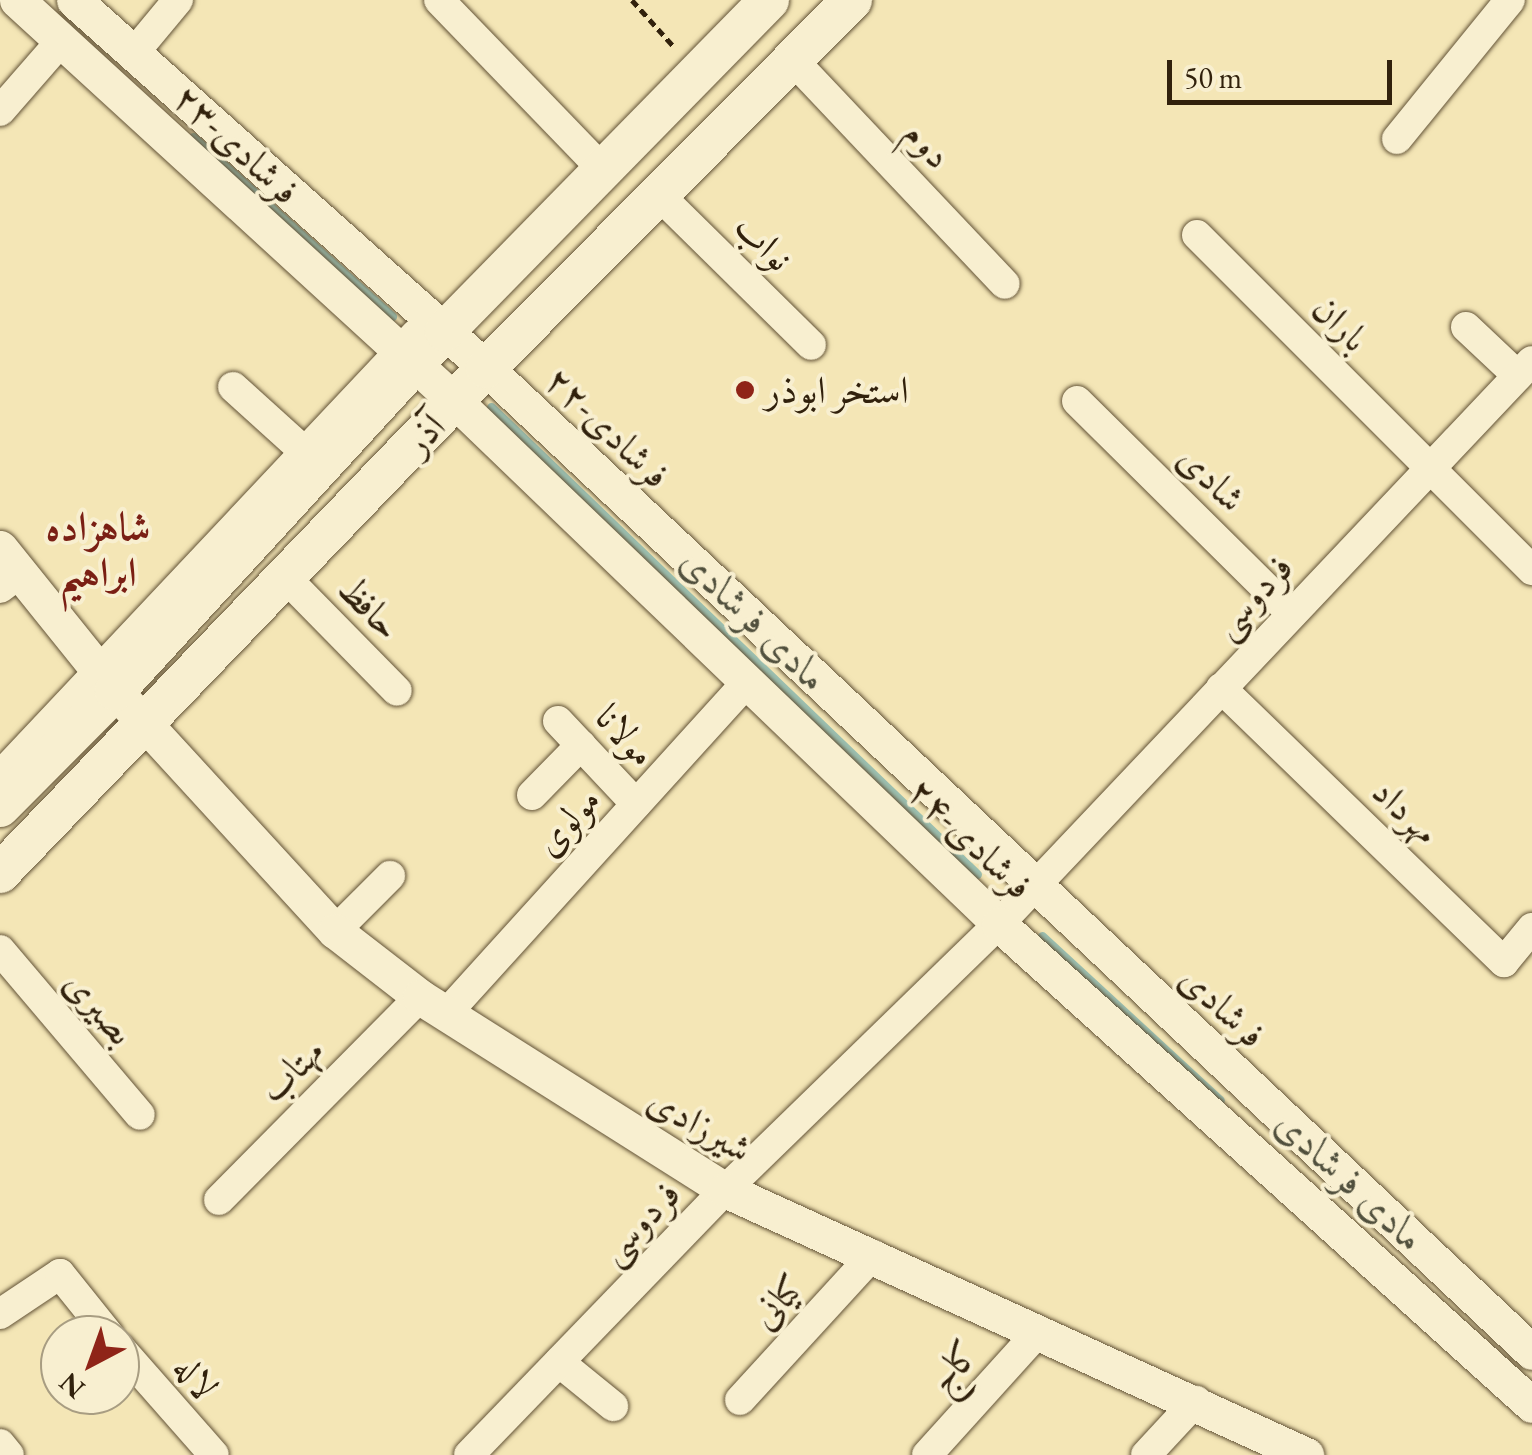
<!DOCTYPE html>
<html>
<head>
<meta charset="utf-8">
<style>
	body { margin:0 }
	#map { position:relative; width:1532px; height:1455px; overflow:hidden; background:#f4e6b6; font-family:"EB Garamond",Amiri,serif }
	div>[style] { position:absolute }
	[style*='--x'] { left:calc(var(--x)*1px); top:calc(var(--y)*1px); width:calc(var(--w)*1px); rotate:calc(var(--a)*1deg) }
	.stream>* { height:9px; margin:-4.5px; padding:0 4.5px; transform-origin:4.5px; border-radius:4.5px; background:#9cbfb0 }
	.path>* { height:5px; margin-top:-2.5px; transform-origin:0; background:repeating-linear-gradient(90deg,#31210c 0 8px,transparent 0 13px) }
	.roads { filter:drop-shadow(0 0 2px #625236) drop-shadow(0 0 2px #625236) }
	.minor>* { height:30px; margin:-15px; padding:0 15px; transform-origin:15px; border-radius:15px; background:#f8efd0 }
	.tertiary>* { height:35px; margin:-17.5px; padding:0 17.5px; transform-origin:17.5px; border-radius:17.5px; background:#f8efd0 }
	.secondary>* { height:40px; margin:-20px; padding:0 20px; transform-origin:20px; border-radius:20px; background:#f8efd0 }
	.dots>* { width:28px; height:28px; translate:-50% -50%; box-sizing:border-box; border:5px solid #f8efd0; border-radius:50% }
	span { translate:-50% -50%; white-space:nowrap; text-align:center; line-height:1.15; -webkit-text-stroke:8px #f8efd0; paint-order:stroke }
	.street-label { font-size:38px; color:#31210c }
	.poi-label { font-size:38px; color:#31210c }
	.left { translate:0 -50%; text-align:left }
	.neighbourhood-label { font-size:40px; color:#7a1f14; font-weight:700 }
	.water-label { font-size:40px; color:#51503d; font-style:italic }
	.north { position:absolute; left:40px; top:1315px; width:100px; height:100px; box-sizing:border-box; background:#f8efd0; border:2px solid #a89d82; border-radius:50%; rotate:221deg; font-size:28px; font-weight:700; line-height:40px; text-align:center; color:#31210c }
	.north::after { content:''; display:block; margin:auto; width:35px; height:45px; background:#8f2418; clip-path:polygon(50% 0,100% 100%,50% 72%,0 100%) }
	.scale { position:absolute; left:1167px; top:60px; width:225px; height:45px; box-sizing:border-box; border:5px solid #31210c; border-top:0; padding-left:12px; font-size:30px; line-height:35px; white-space:nowrap; color:#31210c; -webkit-text-stroke:8px #f8efd0; paint-order:stroke }
</style>
</head>
<body>
<div id="map">
	<div class="stream">
		<div style="--x:193;--y:137;--w:268;--a:42"></div>
		<div style="--x:491;--y:407;--w:674;--a:43.86"></div>
		<div style="--x:1042;--y:936;--w:242;--a:42.7"></div>
	</div>
	<div class="path">
		<div style="--x:632;--y:0;--w:64;--a:48.1"></div>
	</div>
	<div class="roads">
		<div class="minor">
			<div style="--x:439;--y:0;--w:236;--a:46"></div>
			<div style="--x:134;--y:53;--w:69;--a:-50.3"></div>
			<div style="--x:793;--y:60;--w:308;--a:46.6"></div>
			<div style="--x:0;--y:111;--w:93;--a:-48.9"></div>
			<div style="--x:1397;--y:139;--w:179;--a:-50.9"></div>
			<div style="--x:660;--y:196;--w:212;--a:44.6"></div>
			<div style="--x:1197;--y:235;--w:474;--a:45"></div>
			<div style="--x:1466;--y:327;--w:71;--a:43.3"></div>
			<div style="--x:233;--y:387;--w:97;--a:42.1"></div>
			<div style="--x:1077;--y:401;--w:300;--a:44.7"></div>
			<div style="--x:286;--y:578;--w:158;--a:45.5"></div>
			<div style="--x:0;--y:588;--w:25;--a:-37"></div>
			<div style="--x:1221;--y:688;--w:394;--a:44.1"></div>
			<div style="--x:1504;--y:962;--w:44;--a:-50.5"></div>
			<div style="--x:558;--y:721;--w:114;--a:46.8"></div>
			<div style="--x:0;--y:776;--w:607;--a:-46.74"></div>
			<div style="--x:532;--y:795;--w:70;--a:-45.6"></div>
			<div style="--x:335;--y:931;--w:78;--a:-45"></div>
			<div style="--x:0;--y:950;--w:216;--a:49.7"></div>
			<div style="--x:446;--y:1014;--w:448;--a:-47.8"></div>
			<div style="--x:219;--y:1200;--w:286;--a:-45.3"></div>
			<div style="--x:0;--y:1314;--w:72;--a:-33.7"></div>
			<div style="--x:60;--y:1274;--w:78;--a:51.2"></div>
			<div style="--x:120;--y:1348;--w:142;--a:48.7"></div>
			<div style="--x:559;--y:1362;--w:70;--a:39.2"></div>
			<div style="--x:740;--y:1400;--w:197;--a:-47.5"></div>
			<div style="--x:0;--y:1444;--w:14;--a:51"></div>
			<div style="--x:469;--y:1455;--w:368;--a:-46"></div>
			<div style="--x:725;--y:1190;--w:382;--a:-44.2"></div>
			<div style="--x:999;--y:924;--w:775;--a:-46.57"></div>
			<div style="--x:927;--y:1455;--w:167;--a:-47.9"></div>
			<div style="--x:1146;--y:1455;--w:74;--a:-47.2"></div>
		</div>
		<div class="tertiary">
			<div style="--x:17;--y:0;--w:594;--a:42.47"></div>
			<div style="--x:455;--y:401;--w:755;--a:43.87"></div>
			<div style="--x:999;--y:924;--w:718;--a:42.06"></div>
			<div style="--x:74;--y:0;--w:552;--a:41.77"></div>
			<div style="--x:486;--y:368;--w:1436;--a:43.25"></div>
			<div style="--x:0;--y:548;--w:184;--a:51.2"></div>
			<div style="--x:115;--y:691;--w:326;--a:47.5"></div>
			<div style="--x:335;--y:931;--w:108;--a:37.8"></div>
			<div style="--x:420;--y:997;--w:361;--a:32.3"></div>
			<div style="--x:725;--y:1190;--w:639;--a:24.52"></div>
		</div>
		<div class="secondary">
			<div style="--x:0;--y:807;--w:163;--a:-45.2"></div>
			<div style="--x:115;--y:691;--w:488;--a:-47.5"></div>
			<div style="--x:445;--y:331;--w:463;--a:-45.6"></div>
			<div style="--x:0;--y:873;--w:701;--a:-46.1"></div>
			<div style="--x:486;--y:368;--w:519;--a:-45.16"></div>
		</div>
	</div>
	<div class="dots">
		<div style="left:745px;top:390px;background:#8f2418"></div>
	</div>
	<div class="street-label">
		<span style="left:237px;top:144px;rotate:43deg">۲۳-فرشادی</span>
		<span style="left:928px;top:144px;rotate:47deg">دوم</span>
		<span style="left:764px;top:242px;rotate:44deg">نواب</span>
		<span style="left:1341px;top:323px;rotate:45deg">باران</span>
		<span style="left:608px;top:427px;rotate:44deg">۲۲-فرشادی</span>
		<span style="left:424px;top:434px;rotate:-46deg">آذر</span>
		<span style="left:1212px;top:478px;rotate:45deg">شادی</span>
		<span style="left:1252px;top:596px;rotate:-47deg">فردوسی</span>
		<span style="left:370px;top:607px;rotate:45deg">حافظ</span>
		<span style="left:626px;top:735px;rotate:47deg">مولانا</span>
		<span style="left:1406px;top:811px;rotate:44deg">مهرداد</span>
		<span style="left:567px;top:821px;rotate:-48deg">مولوی</span>
		<span style="left:971px;top:838px;rotate:44deg">۲۴-فرشادی</span>
		<span style="left:1223px;top:1006px;rotate:43deg">فرشادی</span>
		<span style="left:100px;top:1007px;rotate:49deg">بصیری</span>
		<span style="left:291px;top:1070px;rotate:-45deg">مهتاب</span>
		<span style="left:700px;top:1124px;rotate:30deg">شیرزادی</span>
		<span style="left:639px;top:1222px;rotate:-46deg">فردوسی</span>
		<span style="left:777px;top:1301px;rotate:-48deg">کیانی</span>
		<span style="left:953px;top:1366px;rotate:-48deg">کاج</span>
		<span style="left:196px;top:1377px;rotate:50deg">لاله</span>
	</div>
	<div class="poi-label">
		<span class="left" style="left:765px;top:390px">استخر ابوذر</span>
	</div>
	<div class="neighbourhood-label">
		<span style="left:98px;top:549px">شاهزاده<br>ابراهیم</span>
	</div>
	<div class="water-label">
		<span style="left:755px;top:619px;rotate:44deg">مادی فرشادی</span>
		<span style="left:1351px;top:1180px;rotate:43deg">مادی فرشادی</span>
	</div>
	<div class="north">N</div>
	<div class="scale">50 m</div>
</div>
</body>
</html>
